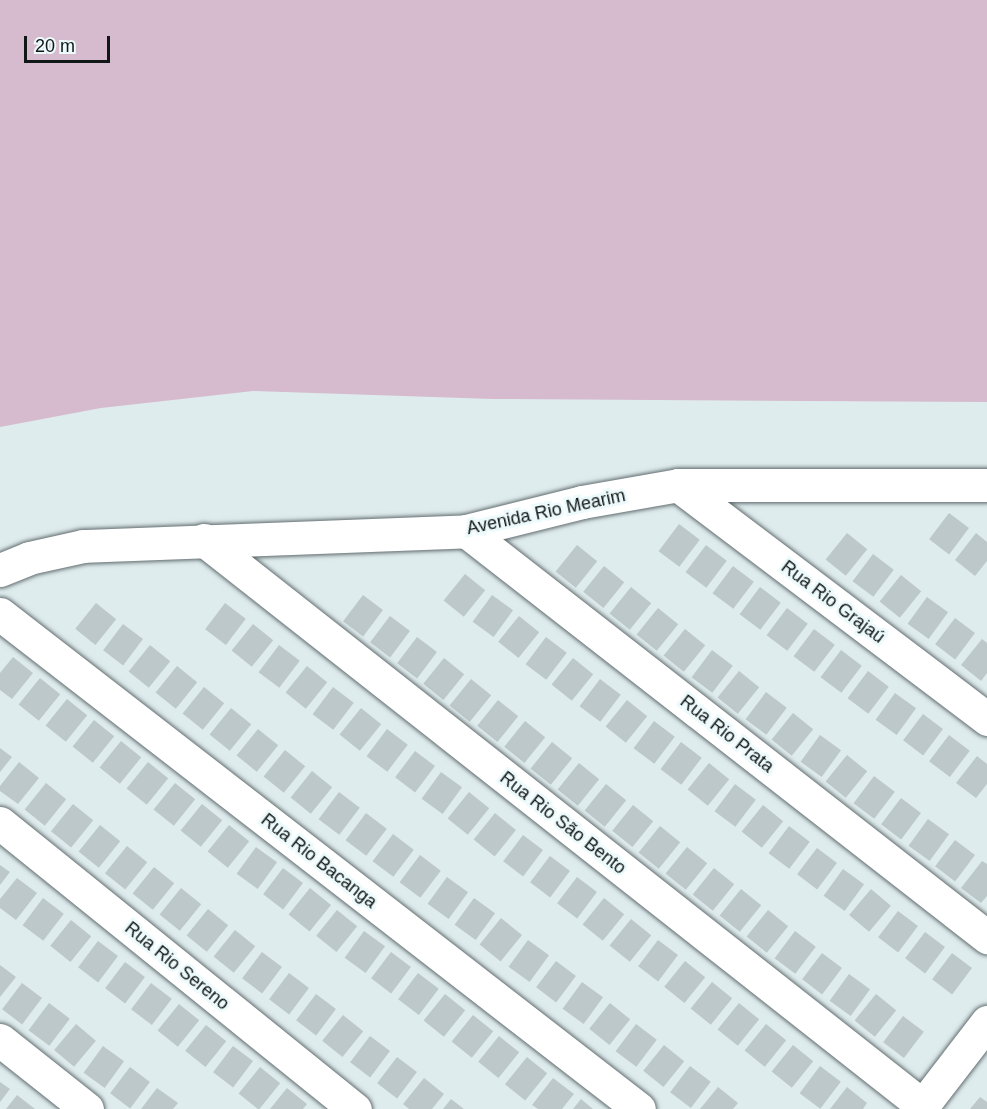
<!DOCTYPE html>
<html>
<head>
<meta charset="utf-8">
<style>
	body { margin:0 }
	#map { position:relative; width:987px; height:1109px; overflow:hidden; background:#dfecee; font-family:Arial,sans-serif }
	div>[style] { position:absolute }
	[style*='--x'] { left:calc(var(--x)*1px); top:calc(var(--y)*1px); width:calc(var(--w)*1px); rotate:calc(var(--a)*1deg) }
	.green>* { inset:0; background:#d5bbcd }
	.building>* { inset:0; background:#bcc8ca; transform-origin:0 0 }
	.roads { filter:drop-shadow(0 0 2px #626d6f) drop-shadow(0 0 2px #626d6f) }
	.minor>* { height:33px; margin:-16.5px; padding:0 16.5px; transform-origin:16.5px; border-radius:16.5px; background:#fff }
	span { translate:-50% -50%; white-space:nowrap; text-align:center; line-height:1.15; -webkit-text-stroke:6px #edfafc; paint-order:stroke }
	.street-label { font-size:18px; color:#111616 }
	.scale { position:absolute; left:24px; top:36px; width:86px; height:27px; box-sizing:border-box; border:3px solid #111616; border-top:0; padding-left:8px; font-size:18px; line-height:21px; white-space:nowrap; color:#111616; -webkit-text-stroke:4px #edfafc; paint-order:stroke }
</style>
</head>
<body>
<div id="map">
	<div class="green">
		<div style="clip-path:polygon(0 0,987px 0,987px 402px,493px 399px,253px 391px,101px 408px,0 427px)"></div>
	</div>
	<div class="building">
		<div style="left:949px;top:513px;width:25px;height:33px;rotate:37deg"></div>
		<div style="left:679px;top:524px;width:26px;height:34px;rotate:37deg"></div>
		<div style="left:847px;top:533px;width:26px;height:34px;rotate:39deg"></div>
		<div style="clip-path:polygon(976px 533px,987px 542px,987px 561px,975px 576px,955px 560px)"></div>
		<div style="left:577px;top:545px;width:26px;height:34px;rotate:39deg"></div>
		<div style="left:706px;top:545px;width:26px;height:34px;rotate:37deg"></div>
		<div style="left:873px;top:554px;width:26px;height:34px;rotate:37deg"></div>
		<div style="left:604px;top:566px;width:26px;height:33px;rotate:39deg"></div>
		<div style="left:733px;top:566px;width:26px;height:34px;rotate:37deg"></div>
		<div style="left:465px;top:574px;width:26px;height:34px;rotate:39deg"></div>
		<div style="left:901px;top:575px;width:26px;height:34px;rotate:39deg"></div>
		<div style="left:631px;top:587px;width:26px;height:34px;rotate:39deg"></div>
		<div style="left:760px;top:587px;width:26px;height:34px;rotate:37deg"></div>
		<div style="left:363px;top:595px;width:25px;height:33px;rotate:37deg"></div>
		<div style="left:492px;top:595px;width:26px;height:33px;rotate:36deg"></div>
		<div style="left:927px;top:597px;width:26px;height:33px;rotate:36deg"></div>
		<div style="left:96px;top:603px;width:26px;height:33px;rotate:39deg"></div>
		<div style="left:225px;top:603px;width:26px;height:33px;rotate:37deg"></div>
		<div style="left:658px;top:608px;width:26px;height:34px;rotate:39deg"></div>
		<div style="left:787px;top:608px;width:26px;height:34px;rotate:37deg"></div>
		<div style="left:390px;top:616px;width:25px;height:33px;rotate:37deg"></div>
		<div style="left:519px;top:616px;width:26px;height:33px;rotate:39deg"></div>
		<div style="left:955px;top:618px;width:25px;height:33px;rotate:37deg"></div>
		<div style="left:123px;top:624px;width:25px;height:33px;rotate:37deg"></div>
		<div style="left:253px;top:624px;width:26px;height:34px;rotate:39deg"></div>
		<div style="left:685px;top:629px;width:26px;height:34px;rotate:39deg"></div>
		<div style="left:814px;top:629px;width:26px;height:34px;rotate:37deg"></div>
		<div style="left:417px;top:637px;width:25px;height:33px;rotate:37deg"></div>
		<div style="left:546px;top:637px;width:26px;height:34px;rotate:37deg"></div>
		<div style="clip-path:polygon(982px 639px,987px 643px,987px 673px,981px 681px,961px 665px)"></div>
		<div style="left:150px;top:645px;width:26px;height:34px;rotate:39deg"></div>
		<div style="left:279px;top:645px;width:26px;height:34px;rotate:37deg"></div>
		<div style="left:712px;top:650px;width:26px;height:34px;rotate:37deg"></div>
		<div style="left:841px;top:650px;width:26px;height:34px;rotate:37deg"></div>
		<div style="clip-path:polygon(13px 657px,33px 673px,12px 699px,0 690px,0 673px)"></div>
		<div style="left:444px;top:658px;width:26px;height:33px;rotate:39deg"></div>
		<div style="left:573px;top:658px;width:26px;height:34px;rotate:39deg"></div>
		<div style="left:177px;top:666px;width:26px;height:34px;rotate:39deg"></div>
		<div style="left:307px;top:666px;width:26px;height:34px;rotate:39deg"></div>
		<div style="left:739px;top:671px;width:26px;height:34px;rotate:39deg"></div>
		<div style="left:868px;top:671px;width:26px;height:34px;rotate:37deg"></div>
		<div style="left:40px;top:678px;width:26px;height:34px;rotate:39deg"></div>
		<div style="left:471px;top:679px;width:26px;height:34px;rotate:39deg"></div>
		<div style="left:600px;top:679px;width:26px;height:34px;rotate:37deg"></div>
		<div style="left:204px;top:687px;width:26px;height:34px;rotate:39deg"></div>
		<div style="left:333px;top:687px;width:26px;height:34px;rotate:37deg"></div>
		<div style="left:766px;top:692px;width:26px;height:34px;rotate:37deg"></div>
		<div style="left:895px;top:693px;width:26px;height:33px;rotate:36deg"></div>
		<div style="left:67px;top:699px;width:26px;height:34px;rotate:39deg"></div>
		<div style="left:498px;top:700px;width:26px;height:33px;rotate:39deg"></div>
		<div style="left:627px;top:700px;width:26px;height:34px;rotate:39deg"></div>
		<div style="left:231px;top:708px;width:26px;height:34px;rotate:39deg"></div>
		<div style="left:361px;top:708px;width:26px;height:34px;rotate:39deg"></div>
		<div style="left:793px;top:713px;width:26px;height:34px;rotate:39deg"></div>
		<div style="left:923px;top:714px;width:25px;height:33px;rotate:37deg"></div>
		<div style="left:94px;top:720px;width:26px;height:34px;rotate:39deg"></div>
		<div style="left:525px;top:721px;width:26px;height:33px;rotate:39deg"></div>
		<div style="left:654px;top:721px;width:26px;height:34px;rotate:37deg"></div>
		<div style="left:258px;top:729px;width:26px;height:34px;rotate:39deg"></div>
		<div style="left:387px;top:729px;width:26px;height:34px;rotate:37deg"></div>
		<div style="left:820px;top:735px;width:26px;height:33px;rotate:36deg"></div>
		<div style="left:949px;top:735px;width:26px;height:33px;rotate:37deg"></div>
		<div style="left:121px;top:741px;width:26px;height:34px;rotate:39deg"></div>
		<div style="left:552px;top:742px;width:26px;height:34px;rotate:39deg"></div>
		<div style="left:681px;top:742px;width:26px;height:34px;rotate:37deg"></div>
		<div style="clip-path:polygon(0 748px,12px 757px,0 772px)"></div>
		<div style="left:285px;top:750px;width:26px;height:34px;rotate:39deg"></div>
		<div style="left:415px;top:751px;width:25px;height:33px;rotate:37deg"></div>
		<div style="left:847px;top:755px;width:26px;height:34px;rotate:39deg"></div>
		<div style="clip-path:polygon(977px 756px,987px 764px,987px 784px,976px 798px,956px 783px)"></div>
		<div style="clip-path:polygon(19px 762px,39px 778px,18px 804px,0 791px,0 786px)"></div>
		<div style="left:148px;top:762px;width:26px;height:34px;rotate:39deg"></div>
		<div style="left:579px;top:763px;width:26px;height:34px;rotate:39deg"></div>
		<div style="left:709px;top:763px;width:26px;height:34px;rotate:39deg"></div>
		<div style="left:312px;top:771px;width:26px;height:34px;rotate:39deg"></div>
		<div style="left:441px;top:772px;width:26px;height:33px;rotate:36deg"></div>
		<div style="left:874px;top:776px;width:26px;height:34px;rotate:37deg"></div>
		<div style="left:46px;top:783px;width:26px;height:34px;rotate:39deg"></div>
		<div style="left:175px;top:783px;width:26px;height:34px;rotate:39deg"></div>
		<div style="left:606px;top:784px;width:26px;height:34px;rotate:39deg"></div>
		<div style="left:735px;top:784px;width:26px;height:34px;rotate:37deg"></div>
		<div style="left:339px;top:792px;width:26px;height:34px;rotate:37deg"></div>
		<div style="left:469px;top:792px;width:26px;height:34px;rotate:39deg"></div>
		<div style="left:901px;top:798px;width:25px;height:33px;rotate:37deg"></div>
		<div style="left:73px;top:804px;width:26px;height:35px;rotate:39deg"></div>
		<div style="left:202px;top:804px;width:26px;height:34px;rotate:39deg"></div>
		<div style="left:633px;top:805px;width:26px;height:33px;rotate:39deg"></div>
		<div style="left:763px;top:805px;width:26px;height:34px;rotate:39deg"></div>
		<div style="left:366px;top:813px;width:26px;height:34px;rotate:37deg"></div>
		<div style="left:495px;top:813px;width:27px;height:34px;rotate:39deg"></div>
		<div style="left:928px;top:819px;width:26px;height:33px;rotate:36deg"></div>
		<div style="left:100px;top:825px;width:26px;height:34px;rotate:39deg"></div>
		<div style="left:229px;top:825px;width:26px;height:34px;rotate:39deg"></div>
		<div style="left:660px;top:826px;width:26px;height:34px;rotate:39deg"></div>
		<div style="left:789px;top:826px;width:26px;height:34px;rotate:37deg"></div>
		<div style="left:393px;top:834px;width:26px;height:34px;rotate:37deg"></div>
		<div style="left:523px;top:835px;width:25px;height:33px;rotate:37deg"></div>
		<div style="left:955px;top:840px;width:25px;height:33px;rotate:37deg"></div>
		<div style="left:127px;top:846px;width:26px;height:35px;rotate:39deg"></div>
		<div style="left:256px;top:847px;width:26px;height:33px;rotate:36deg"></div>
		<div style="left:687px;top:847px;width:26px;height:34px;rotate:39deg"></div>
		<div style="left:817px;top:848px;width:25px;height:33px;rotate:37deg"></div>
		<div style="left:420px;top:855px;width:26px;height:34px;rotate:37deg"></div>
		<div style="left:550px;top:856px;width:25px;height:33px;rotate:37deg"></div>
		<div style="clip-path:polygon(982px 861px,987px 864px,987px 896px,981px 903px,961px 888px)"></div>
		<div style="clip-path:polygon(0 865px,10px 872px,0 885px)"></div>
		<div style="left:154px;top:867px;width:26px;height:34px;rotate:39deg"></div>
		<div style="left:283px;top:868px;width:25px;height:33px;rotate:37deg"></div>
		<div style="left:714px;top:868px;width:26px;height:34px;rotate:39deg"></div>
		<div style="left:843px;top:869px;width:26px;height:33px;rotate:36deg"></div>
		<div style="left:447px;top:877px;width:26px;height:33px;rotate:36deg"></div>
		<div style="left:577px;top:877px;width:25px;height:33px;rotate:37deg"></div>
		<div style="clip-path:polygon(17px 878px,37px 893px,16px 920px,0 908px,0 899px)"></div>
		<div style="left:181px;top:888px;width:26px;height:34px;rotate:39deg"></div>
		<div style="left:310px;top:888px;width:27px;height:34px;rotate:39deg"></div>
		<div style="left:741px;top:889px;width:26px;height:34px;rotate:39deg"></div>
		<div style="left:871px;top:889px;width:26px;height:34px;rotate:40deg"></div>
		<div style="left:43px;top:898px;width:26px;height:34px;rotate:37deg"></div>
		<div style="left:474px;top:898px;width:26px;height:33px;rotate:36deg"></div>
		<div style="left:604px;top:898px;width:26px;height:34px;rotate:39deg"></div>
		<div style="left:208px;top:909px;width:26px;height:34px;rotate:39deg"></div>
		<div style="left:337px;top:910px;width:26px;height:33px;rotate:39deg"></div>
		<div style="left:768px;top:910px;width:26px;height:34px;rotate:39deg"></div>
		<div style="left:898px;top:911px;width:25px;height:33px;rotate:37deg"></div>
		<div style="left:501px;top:918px;width:27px;height:34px;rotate:39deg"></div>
		<div style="left:631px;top:919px;width:26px;height:34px;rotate:39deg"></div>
		<div style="left:71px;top:920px;width:26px;height:33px;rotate:39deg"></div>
		<div style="left:235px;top:930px;width:26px;height:34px;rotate:39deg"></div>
		<div style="left:364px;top:931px;width:26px;height:33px;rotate:36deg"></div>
		<div style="left:795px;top:931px;width:26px;height:34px;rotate:37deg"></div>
		<div style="left:925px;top:932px;width:25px;height:33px;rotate:37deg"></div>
		<div style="left:528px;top:940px;width:26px;height:33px;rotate:36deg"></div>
		<div style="left:658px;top:940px;width:25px;height:33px;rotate:37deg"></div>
		<div style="left:98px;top:941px;width:25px;height:33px;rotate:37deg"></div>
		<div style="left:262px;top:952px;width:25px;height:33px;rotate:37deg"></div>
		<div style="left:391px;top:952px;width:25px;height:33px;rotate:37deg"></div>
		<div style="left:822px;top:953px;width:25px;height:33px;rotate:37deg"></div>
		<div style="left:952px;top:953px;width:25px;height:33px;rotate:37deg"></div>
		<div style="left:556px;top:961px;width:25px;height:33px;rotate:37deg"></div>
		<div style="left:685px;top:961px;width:26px;height:33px;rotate:39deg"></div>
		<div style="left:125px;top:962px;width:25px;height:33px;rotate:37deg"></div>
		<div style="clip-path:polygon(0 965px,16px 977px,0 997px)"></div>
		<div style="left:289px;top:973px;width:25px;height:33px;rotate:37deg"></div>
		<div style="left:418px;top:973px;width:26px;height:33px;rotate:37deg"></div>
		<div style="left:849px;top:974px;width:26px;height:33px;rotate:36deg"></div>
		<div style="left:582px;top:982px;width:26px;height:33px;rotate:36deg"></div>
		<div style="left:712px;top:982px;width:26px;height:34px;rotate:39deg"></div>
		<div style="left:22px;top:983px;width:25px;height:33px;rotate:37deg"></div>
		<div style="left:151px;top:983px;width:26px;height:33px;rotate:37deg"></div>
		<div style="left:316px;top:994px;width:25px;height:33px;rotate:37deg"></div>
		<div style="left:445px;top:994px;width:26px;height:34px;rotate:39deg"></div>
		<div style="left:876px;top:994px;width:26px;height:34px;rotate:39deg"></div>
		<div style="left:49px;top:1003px;width:26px;height:34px;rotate:37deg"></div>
		<div style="left:610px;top:1003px;width:26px;height:33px;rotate:39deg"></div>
		<div style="left:739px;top:1003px;width:26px;height:34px;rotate:39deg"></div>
		<div style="left:179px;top:1004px;width:26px;height:34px;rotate:39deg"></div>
		<div style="left:343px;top:1015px;width:26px;height:33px;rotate:39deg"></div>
		<div style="left:473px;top:1015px;width:26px;height:34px;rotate:39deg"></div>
		<div style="left:903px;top:1016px;width:26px;height:33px;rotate:37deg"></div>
		<div style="left:76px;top:1024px;width:26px;height:34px;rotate:40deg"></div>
		<div style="left:636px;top:1024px;width:26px;height:34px;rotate:37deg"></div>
		<div style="left:766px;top:1024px;width:26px;height:34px;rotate:39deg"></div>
		<div style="left:206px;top:1025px;width:26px;height:33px;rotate:39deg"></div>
		<div style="left:370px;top:1036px;width:25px;height:33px;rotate:37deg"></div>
		<div style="left:499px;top:1036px;width:26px;height:33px;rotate:39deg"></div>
		<div style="left:664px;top:1045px;width:26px;height:33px;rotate:39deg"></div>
		<div style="left:793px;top:1045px;width:26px;height:34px;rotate:39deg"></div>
		<div style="left:103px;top:1046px;width:26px;height:33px;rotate:36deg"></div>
		<div style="left:233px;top:1046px;width:25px;height:33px;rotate:37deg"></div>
		<div style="left:397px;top:1057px;width:25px;height:33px;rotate:37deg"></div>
		<div style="left:527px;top:1057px;width:26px;height:35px;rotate:39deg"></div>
		<div style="left:690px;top:1066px;width:26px;height:33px;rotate:37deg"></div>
		<div style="left:820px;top:1066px;width:26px;height:34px;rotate:37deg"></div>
		<div style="left:130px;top:1067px;width:25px;height:33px;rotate:37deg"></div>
		<div style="left:260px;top:1067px;width:26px;height:34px;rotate:39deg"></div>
		<div style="clip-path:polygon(424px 1078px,444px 1094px,432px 1109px,409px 1109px,403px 1104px)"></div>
		<div style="clip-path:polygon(553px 1078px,574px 1094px,562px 1109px,538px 1109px,532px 1105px)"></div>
		<div style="clip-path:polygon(0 1082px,10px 1089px,0 1102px)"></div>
		<div style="clip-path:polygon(718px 1087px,738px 1103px,733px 1109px,700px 1109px)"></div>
		<div style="clip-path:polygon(847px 1087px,867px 1103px,863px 1109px,830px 1109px)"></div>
		<div style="clip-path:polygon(157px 1088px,178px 1103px,173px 1109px,141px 1109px)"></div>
		<div style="clip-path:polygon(287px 1088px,307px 1104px,303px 1109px,270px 1109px)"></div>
		<div style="clip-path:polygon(17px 1095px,35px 1109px,6px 1109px)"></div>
		<div style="clip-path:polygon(980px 1097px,987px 1102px,987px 1109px,970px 1109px)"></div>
		<div style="clip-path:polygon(451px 1099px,464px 1109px,443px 1109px)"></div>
		<div style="clip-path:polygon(581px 1099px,593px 1109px,573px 1109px)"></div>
	</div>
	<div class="roads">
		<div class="minor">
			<div style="--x:678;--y:485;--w:388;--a:37.1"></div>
			<div style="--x:466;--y:531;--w:661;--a:37.93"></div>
			<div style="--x:204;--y:540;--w:915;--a:38.21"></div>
			<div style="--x:0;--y:570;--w:31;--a:-22"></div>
			<div style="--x:29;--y:558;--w:55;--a:-12.5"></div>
			<div style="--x:83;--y:546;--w:383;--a:-2.2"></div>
			<div style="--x:466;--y:531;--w:120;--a:-14"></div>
			<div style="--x:582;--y:502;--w:97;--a:-10"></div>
			<div style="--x:678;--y:485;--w:309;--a:0"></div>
			<div style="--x:0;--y:614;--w:808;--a:37.76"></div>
			<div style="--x:0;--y:823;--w:456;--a:38.9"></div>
			<div style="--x:0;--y:1040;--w:111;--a:38.4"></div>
			<div style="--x:920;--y:1109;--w:110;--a:-52.4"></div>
		</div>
	</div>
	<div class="street-label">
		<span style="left:546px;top:512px;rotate:-12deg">Avenida Rio Mearim</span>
		<span style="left:833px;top:602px;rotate:37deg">Rua Rio Grajaú</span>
		<span style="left:727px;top:734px;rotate:38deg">Rua Rio Prata</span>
		<span style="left:563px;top:823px;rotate:38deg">Rua Rio São Bento</span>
		<span style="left:319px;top:861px;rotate:38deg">Rua Rio Bacanga</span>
		<span style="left:177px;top:966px;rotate:39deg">Rua Rio Sereno</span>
	</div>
	<div class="scale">20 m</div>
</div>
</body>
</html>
